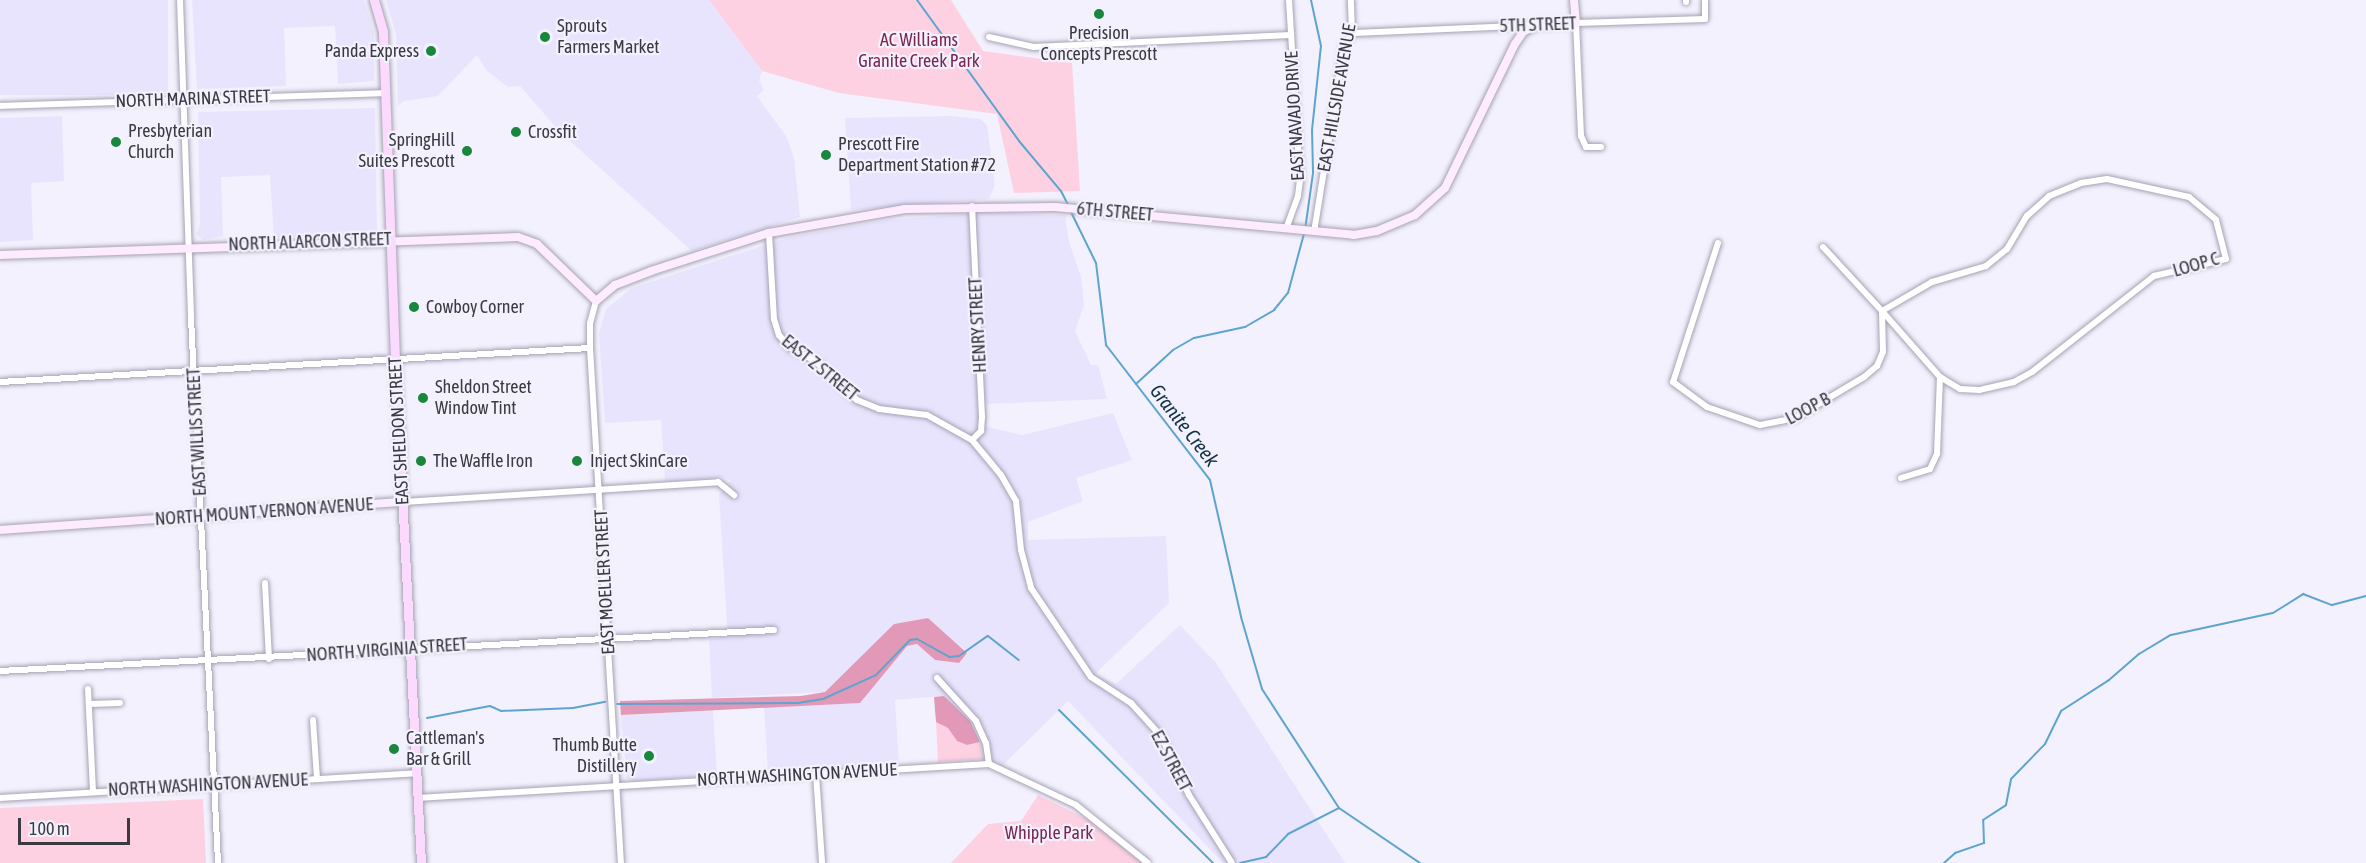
<!DOCTYPE html>
<html>
<head>
<meta charset="utf-8">
<style>
	body { margin:0 }
	#map { position:relative; width:2366px; height:863px; overflow:hidden; background:#f3f1fd; font-family:"Asap Condensed",sans-serif }
	div>[style] { position:absolute }
	[style*='--x'] { left:calc(var(--x)*1px); top:calc(var(--y)*1px); width:calc(var(--w)*1px); rotate:calc(var(--a)*1deg) }
	.built>* { inset:0; background:#e9e4fe; transform-origin:0 0 }
	.green>* { inset:0; background:#fed1e2 }
	.forest>* { inset:0; background:#e299b7 }
	.stream>* { height:2px; margin:-1px; padding:0 1px; transform-origin:1px; border-radius:1px; background:#5da4ce }
	.roads { filter:drop-shadow(0 0 2px #a6a2b4) drop-shadow(0 0 2px #a6a2b4) }
	.street>* { height:6px; margin:-3px; padding:0 3px; transform-origin:3px; border-radius:3px; background:#fff }
	.secondary>* { height:8px; margin:-4px; padding:0 4px; transform-origin:4px; border-radius:4px; background:#fdecfe }
	.primary>* { height:9px; margin:-4.5px; padding:0 4.5px; transform-origin:4.5px; border-radius:4.5px; background:#fbdafd }
	.dots>* { width:16px; height:16px; translate:-50% -50%; box-sizing:border-box; border:3px solid #f3f1fd; border-radius:50% }
	span { translate:-50% -50%; white-space:nowrap; text-align:center; line-height:1.15; -webkit-text-stroke:4.5px #f3f1fd; paint-order:stroke }
	.street-label { font-size:18px; color:#3b3941 }
	.poi-label { font-size:18px; color:#3b3941 }
	.left { translate:0 -50%; text-align:left }
	.right { translate:-100% -50%; text-align:right }
	.park-label { font-size:18px; color:#7b2650 }
	.water-label { font-size:20px; color:#133345; font-style:italic }
	.scale { position:absolute; left:18px; top:818px; width:112px; height:27px; box-sizing:border-box; border:3px solid #3b3941; border-top:0; padding-left:8px; font-size:18px; line-height:21px; white-space:nowrap; color:#3b3941; -webkit-text-stroke:4px #f3f1fd; paint-order:stroke }
</style>
</head>
<body>
<div id="map">
	<div class="built">
		<div style="left:0;top:0;width:168px;height:95px"></div>
		<div style="clip-path:polygon(192px 0,364px 0,374px 32px,374px 81px,338px 84px,335px 26px,284px 28px,286px 86px,197px 89px)"></div>
		<div style="clip-path:polygon(386px 0,709px 0,762px 71px,759px 81px,764px 90px,757px 96px,786px 136px,794px 158px,800px 217px,692px 251px,559px 131px,520px 86px,508px 87px,486px 70px,477px 55px,438px 96px,404px 101px,398px 106px,396px 34px)"></div>
		<div style="clip-path:polygon(375px 108px,377px 232px,274px 238px,270px 175px,221px 177px,223px 236px,203px 240px,196px 234px,200px 225px,198px 112px)"></div>
		<div style="clip-path:polygon(62px 116px,64px 181px,31px 183px,33px 240px,0 242px,0 118px)"></div>
		<div style="clip-path:polygon(951px 116px,980px 119px,987px 125px,995px 185px,989px 199px,851px 210px,845px 118px)"></div>
		<div style="clip-path:polygon(983px 213px,1065px 215px,1069px 242px,1081px 277px,1084px 305px,1075px 331px,1091px 365px,1098px 365px,1107px 399px,986px 404px,987px 427px,1022px 435px,1113px 413px,1132px 460px,1076px 478px,1083px 501px,1028px 522px,1028px 540px,1166px 536px,1169px 603px,1095px 674px,1116px 684px,1180px 625px,1216px 663px,1345px 863px,1223px 863px,1068px 701px,1002px 766px,983px 759px,980px 741px,944px 696px,895px 700px,899px 764px,768px 772px,764px 707px,860px 703px,907px 646px,917px 644px,935px 660px,958px 663px,967px 652px,928px 618px,894px 624px,825px 692px,712px 698px,709px 639px,728px 638px,719px 495px,731px 480px,721px 477px,665px 482px,661px 420px,605px 423px,599px 333px,606px 309px,632px 288px,790px 237px,885px 220px)"></div>
		<div style="clip-path:polygon(713px 710px,717px 775px,633px 781px,627px 778px,621px 715px)"></div>
	</div>
	<div class="green">
		<div style="clip-path:polygon(709px 0,951px 0,983px 51px,1072px 63px,1080px 191px,1014px 193px,997px 114px,839px 93px,762px 71px)"></div>
		<div style="clip-path:polygon(936px 722px,948px 728px,958px 741px,967px 745px,980px 742px,983px 759px,938px 762px)"></div>
		<div style="clip-path:polygon(1038px 795px,1113px 832px,1142px 863px,951px 863px,988px 824px,1021px 821px)"></div>
		<div style="clip-path:polygon(203px 799px,206px 863px,0 863px,0 808px)"></div>
	</div>
	<div class="forest">
		<div style="clip-path:polygon(928px 618px,967px 653px,959px 663px,935px 660px,917px 644px,907px 646px,860px 703px,621px 715px,620px 701px,801px 696px,825px 692px,894px 624px)"></div>
		<div style="clip-path:polygon(944px 696px,970px 721px,980px 742px,967px 745px,957px 741px,948px 728px,936px 722px,934px 697px)"></div>
	</div>
	<div class="stream">
		<div style="--x:917;--y:0;--w:174;--a:54.1"></div>
		<div style="--x:1019;--y:141;--w:65;--a:50"></div>
		<div style="--x:1061;--y:191;--w:18;--a:63"></div>
		<div style="--x:1071;--y:212;--w:57;--a:63.9"></div>
		<div style="--x:1096;--y:263;--w:83;--a:83"></div>
		<div style="--x:1106;--y:345;--w:170;--a:52.4"></div>
		<div style="--x:1210;--y:480;--w:140;--a:77.2"></div>
		<div style="--x:1241;--y:617;--w:75;--a:73.7"></div>
		<div style="--x:1262;--y:689;--w:142;--a:57.1"></div>
		<div style="--x:1339;--y:808;--w:98;--a:34.2"></div>
		<div style="--x:1136;--y:384;--w:50;--a:-42.6"></div>
		<div style="--x:1173;--y:350;--w:24;--a:-30"></div>
		<div style="--x:1194;--y:338;--w:52;--a:-12.2"></div>
		<div style="--x:1245;--y:327;--w:34;--a:-30"></div>
		<div style="--x:1274;--y:310;--w:22;--a:-51"></div>
		<div style="--x:1288;--y:293;--w:65;--a:-74.9"></div>
		<div style="--x:1305;--y:230;--w:58;--a:-82"></div>
		<div style="--x:1313;--y:173;--w:43;--a:-91.3"></div>
		<div style="--x:1312;--y:130;--w:84;--a:-83.9"></div>
		<div style="--x:1321;--y:46;--w:47;--a:-102.3"></div>
		<div style="--x:617;--y:704;--w:181;--a:-0.3"></div>
		<div style="--x:798;--y:703;--w:25;--a:-9"></div>
		<div style="--x:823;--y:699;--w:58;--a:-24.4"></div>
		<div style="--x:876;--y:675;--w:49;--a:-45.8"></div>
		<div style="--x:910;--y:640;--w:7;--a:-8"></div>
		<div style="--x:917;--y:639;--w:37;--a:29"></div>
		<div style="--x:949;--y:657;--w:10;--a:-6"></div>
		<div style="--x:959;--y:656;--w:35;--a:-35"></div>
		<div style="--x:988;--y:636;--w:39;--a:38"></div>
		<div style="--x:1059;--y:710;--w:217;--a:44.8"></div>
		<div style="--x:427;--y:718;--w:64;--a:-10.8"></div>
		<div style="--x:490;--y:706;--w:12;--a:24"></div>
		<div style="--x:501;--y:711;--w:72;--a:-2.4"></div>
		<div style="--x:573;--y:708;--w:33;--a:-11"></div>
		<div style="--x:1240;--y:863;--w:27;--a:-13"></div>
		<div style="--x:1266;--y:857;--w:32;--a:-46"></div>
		<div style="--x:1288;--y:834;--w:57;--a:-27"></div>
		<div style="--x:1944;--y:863;--w:15;--a:-42"></div>
		<div style="--x:1955;--y:853;--w:31;--a:-19"></div>
		<div style="--x:1984;--y:843;--w:23;--a:-92"></div>
		<div style="--x:1983;--y:820;--w:27;--a:-33"></div>
		<div style="--x:2006;--y:805;--w:26;--a:-79"></div>
		<div style="--x:2011;--y:779;--w:49;--a:-45.8"></div>
		<div style="--x:2045;--y:744;--w:37;--a:-64"></div>
		<div style="--x:2061;--y:711;--w:57;--a:-32.9"></div>
		<div style="--x:2109;--y:680;--w:40;--a:-41"></div>
		<div style="--x:2139;--y:654;--w:37;--a:-31"></div>
		<div style="--x:2171;--y:635;--w:104;--a:-12.2"></div>
		<div style="--x:2273;--y:613;--w:36;--a:-32"></div>
		<div style="--x:2303;--y:594;--w:31;--a:21"></div>
		<div style="--x:2332;--y:605;--w:35;--a:-15"></div>
	</div>
	<div class="roads">
		<div class="street">
			<div style="--x:180;--y:0;--w:318;--a:88"></div>
			<div style="--x:191;--y:318;--w:546;--a:87.16"></div>
			<div style="--x:1686;--y:0;--w:2;--a:90"></div>
			<div style="--x:1352;--y:33;--w:183;--a:-2.5"></div>
			<div style="--x:989;--y:37;--w:46;--a:12.5"></div>
			<div style="--x:1034;--y:47;--w:257;--a:-2.7"></div>
			<div style="--x:0;--y:106;--w:386;--a:-1.9"></div>
			<div style="--x:1601;--y:147;--w:15;--a:180"></div>
			<div style="--x:1586;--y:147;--w:12;--a:-114"></div>
			<div style="--x:1581;--y:136;--w:113;--a:-92.5"></div>
			<div style="--x:1576;--y:23;--w:129;--a:-1.8"></div>
			<div style="--x:1705;--y:19;--w:19;--a:-90"></div>
			<div style="--x:2107;--y:179;--w:84;--a:12.4"></div>
			<div style="--x:2189;--y:197;--w:35;--a:40"></div>
			<div style="--x:2216;--y:220;--w:40;--a:75.6"></div>
			<div style="--x:2226;--y:259;--w:74;--a:166.7"></div>
			<div style="--x:2154;--y:276;--w:155;--a:141.8"></div>
			<div style="--x:2032;--y:372;--w:21;--a:151"></div>
			<div style="--x:2014;--y:382;--w:36;--a:167"></div>
			<div style="--x:1979;--y:390;--w:19;--a:-177"></div>
			<div style="--x:1960;--y:389;--w:23;--a:-149"></div>
			<div style="--x:1940;--y:377;--w:88;--a:-131.3"></div>
			<div style="--x:1882;--y:311;--w:58;--a:-30.1"></div>
			<div style="--x:1932;--y:282;--w:56;--a:-16.5"></div>
			<div style="--x:1986;--y:266;--w:27;--a:-39"></div>
			<div style="--x:2007;--y:249;--w:39;--a:-59"></div>
			<div style="--x:2027;--y:216;--w:30;--a:-42"></div>
			<div style="--x:2049;--y:196;--w:35;--a:-22"></div>
			<div style="--x:2081;--y:183;--w:26;--a:-9"></div>
			<div style="--x:1286;--y:229;--w:35;--a:-70"></div>
			<div style="--x:1298;--y:196;--w:16;--a:-83"></div>
			<div style="--x:1300;--y:180;--w:180;--a:-93.5"></div>
			<div style="--x:1314;--y:232;--w:188;--a:-80.8"></div>
			<div style="--x:1344;--y:46;--w:15;--a:-58"></div>
			<div style="--x:1352;--y:33;--w:33;--a:-92"></div>
			<div style="--x:769;--y:233;--w:86;--a:86.7"></div>
			<div style="--x:774;--y:319;--w:17;--a:73"></div>
			<div style="--x:779;--y:335;--w:16;--a:50"></div>
			<div style="--x:789;--y:347;--w:30;--a:28"></div>
			<div style="--x:815;--y:361;--w:57;--a:42.9"></div>
			<div style="--x:857;--y:400;--w:24;--a:22"></div>
			<div style="--x:879;--y:409;--w:48;--a:7.1"></div>
			<div style="--x:927;--y:415;--w:51;--a:29.1"></div>
			<div style="--x:972;--y:440;--w:45;--a:50.4"></div>
			<div style="--x:1001;--y:475;--w:30;--a:60"></div>
			<div style="--x:1016;--y:501;--w:49;--a:84.2"></div>
			<div style="--x:1021;--y:550;--w:39;--a:75"></div>
			<div style="--x:1031;--y:588;--w:107;--a:56"></div>
			<div style="--x:1091;--y:677;--w:48;--a:33"></div>
			<div style="--x:1131;--y:703;--w:45;--a:47.7"></div>
			<div style="--x:1161;--y:736;--w:65;--a:64.6"></div>
			<div style="--x:1189;--y:795;--w:80;--a:57.7"></div>
			<div style="--x:1718;--y:243;--w:146;--a:107.9"></div>
			<div style="--x:1673;--y:382;--w:42;--a:36.3"></div>
			<div style="--x:1707;--y:407;--w:56;--a:18.8"></div>
			<div style="--x:1760;--y:425;--w:36;--a:-11"></div>
			<div style="--x:1795;--y:418;--w:80;--a:-30.7"></div>
			<div style="--x:1864;--y:377;--w:17;--a:-40"></div>
			<div style="--x:1877;--y:366;--w:15;--a:-67"></div>
			<div style="--x:1883;--y:352;--w:41;--a:-91.4"></div>
			<div style="--x:1882;--y:311;--w:87;--a:-132.7"></div>
			<div style="--x:596;--y:301;--w:23;--a:105"></div>
			<div style="--x:590;--y:323;--w:25;--a:90"></div>
			<div style="--x:590;--y:348;--w:516;--a:86.56"></div>
			<div style="--x:0;--y:382;--w:591;--a:-3.3"></div>
			<div style="--x:972;--y:440;--w:13;--a:-45"></div>
			<div style="--x:981;--y:431;--w:14;--a:-86"></div>
			<div style="--x:982;--y:417;--w:211;--a:-92.7"></div>
			<div style="--x:1901;--y:478;--w:30;--a:-17"></div>
			<div style="--x:1930;--y:469;--w:17;--a:-65"></div>
			<div style="--x:1937;--y:454;--w:77;--a:-87.8"></div>
			<div style="--x:403;--y:502;--w:316;--a:-3.6"></div>
			<div style="--x:718;--y:482;--w:21;--a:39"></div>
			<div style="--x:265;--y:583;--w:76;--a:87"></div>
			<div style="--x:0;--y:671;--w:775;--a:-3.03"></div>
			<div style="--x:937;--y:678;--w:58;--a:47.8"></div>
			<div style="--x:976;--y:721;--w:24;--a:66"></div>
			<div style="--x:986;--y:743;--w:21;--a:82"></div>
			<div style="--x:88;--y:689;--w:103;--a:87.2"></div>
			<div style="--x:89;--y:704;--w:31;--a:-2"></div>
			<div style="--x:313;--y:720;--w:59;--a:86.1"></div>
			<div style="--x:816;--y:774;--w:89;--a:86.1"></div>
			<div style="--x:0;--y:798;--w:417;--a:-3.4"></div>
			<div style="--x:417;--y:798;--w:573;--a:-3.4"></div>
			<div style="--x:989;--y:764;--w:96;--a:25.2"></div>
			<div style="--x:1076;--y:805;--w:92;--a:38.9"></div>
		</div>
		<div class="secondary">
			<div style="--x:0;--y:255;--w:518;--a:-1.99"></div>
			<div style="--x:518;--y:237;--w:20;--a:20"></div>
			<div style="--x:537;--y:244;--w:82;--a:44"></div>
			<div style="--x:596;--y:301;--w:25;--a:-40"></div>
			<div style="--x:615;--y:285;--w:39;--a:-21"></div>
			<div style="--x:651;--y:271;--w:124;--a:-17.9"></div>
			<div style="--x:769;--y:233;--w:138;--a:-10"></div>
			<div style="--x:905;--y:209;--w:150;--a:-0.8"></div>
			<div style="--x:1055;--y:207;--w:300;--a:5.3"></div>
			<div style="--x:1354;--y:235;--w:23;--a:-10"></div>
			<div style="--x:1377;--y:231;--w:41;--a:-22.8"></div>
			<div style="--x:1415;--y:215;--w:40;--a:-42"></div>
			<div style="--x:1445;--y:188;--w:160;--a:-64.1"></div>
			<div style="--x:1515;--y:44;--w:14;--a:-56"></div>
			<div style="--x:1523;--y:32;--w:15;--a:-28"></div>
			<div style="--x:1536;--y:25;--w:40;--a:-2.9"></div>
			<div style="--x:1576;--y:23;--w:23;--a:-95"></div>
			<div style="--x:0;--y:530;--w:404;--a:-4"></div>
		</div>
		<div class="primary">
			<div style="--x:374;--y:0;--w:33;--a:74"></div>
			<div style="--x:383;--y:32;--w:326;--a:87.9"></div>
			<div style="--x:395;--y:358;--w:506;--a:87.05"></div>
		</div>
	</div>
	<div class="dots">
		<div style="left:1099px;top:14px;background:#18863d"></div>
		<div style="left:545px;top:37px;background:#18863d"></div>
		<div style="left:431px;top:51px;background:#18863d"></div>
		<div style="left:516px;top:132px;background:#18863d"></div>
		<div style="left:116px;top:142px;background:#18863d"></div>
		<div style="left:467px;top:151px;background:#18863d"></div>
		<div style="left:826px;top:155px;background:#18863d"></div>
		<div style="left:414px;top:307px;background:#18863d"></div>
		<div style="left:423px;top:398px;background:#18863d"></div>
		<div style="left:421px;top:461px;background:#18863d"></div>
		<div style="left:577px;top:461px;background:#18863d"></div>
		<div style="left:394px;top:749px;background:#18863d"></div>
		<div style="left:649px;top:756px;background:#18863d"></div>
	</div>
	<div class="street-label">
		<span style="left:1538px;top:25px;rotate:-2deg">5TH STREET</span>
		<span style="left:1337px;top:98px;rotate:-80deg">EAST HILLSIDE AVENUE</span>
		<span style="left:193px;top:99px;rotate:-2deg">NORTH MARINA STREET</span>
		<span style="left:1295px;top:116px;rotate:-93deg">EAST NAVAJO DRIVE</span>
		<span style="left:1115px;top:212px;rotate:5deg">6TH STREET</span>
		<span style="left:310px;top:242px;rotate:-2deg">NORTH ALARCON STREET</span>
		<span style="left:2196px;top:265px;rotate:-16deg">LOOP C</span>
		<span style="left:978px;top:325px;rotate:-93deg">HENRY STREET</span>
		<span style="left:820px;top:368px;rotate:39deg">EAST Z STREET</span>
		<span style="left:1808px;top:409px;rotate:-28deg">LOOP B</span>
		<span style="left:399px;top:431px;rotate:-93deg">EAST SHELDON STREET</span>
		<span style="left:197px;top:432px;rotate:-93deg">EAST WILLIS STREET</span>
		<span style="left:264px;top:512px;rotate:-4deg">NORTH MOUNT VERNON AVENUE</span>
		<span style="left:605px;top:582px;rotate:-93deg">EAST MOELLER STREET</span>
		<span style="left:387px;top:650px;rotate:-4deg">NORTH VIRGINIA STREET</span>
		<span style="left:1171px;top:761px;rotate:62deg">EZ STREET</span>
		<span style="left:797px;top:775px;rotate:-3deg">NORTH WASHINGTON AVENUE</span>
		<span style="left:208px;top:785px;rotate:-3deg">NORTH WASHINGTON AVENUE</span>
	</div>
	<div class="poi-label">
		<span class="left" style="left:557px;top:37px">Sprouts<br>Farmers Market</span>
		<span style="left:1099px;top:44px">Precision<br>Concepts Prescott</span>
		<span class="right" style="left:419px;top:51px">Panda Express</span>
		<span class="left" style="left:128px;top:142px">Presbyterian<br>Church</span>
		<span class="left" style="left:528px;top:132px">Crossfit</span>
		<span class="right" style="left:455px;top:151px">SpringHill<br>Suites Prescott</span>
		<span class="left" style="left:838px;top:155px">Prescott Fire<br>Department Station #72</span>
		<span class="left" style="left:426px;top:307px">Cowboy Corner</span>
		<span class="left" style="left:435px;top:398px">Sheldon Street<br>Window Tint</span>
		<span class="left" style="left:433px;top:461px">The Waffle Iron</span>
		<span class="left" style="left:590px;top:461px">Inject SkinCare</span>
		<span class="left" style="left:406px;top:749px">Cattleman's<br>Bar &amp; Grill</span>
		<span class="right" style="left:637px;top:756px">Thumb Butte<br>Distillery</span>
	</div>
	<div class="park-label">
		<span style="left:919px;top:51px">AC Williams<br>Granite Creek Park</span>
		<span style="left:1049px;top:833px">Whipple Park</span>
	</div>
	<div class="water-label">
		<span style="left:1185px;top:425px;rotate:52deg">Granite Creek</span>
	</div>
	<div class="scale">100 m</div>
</div>
</body>
</html>
